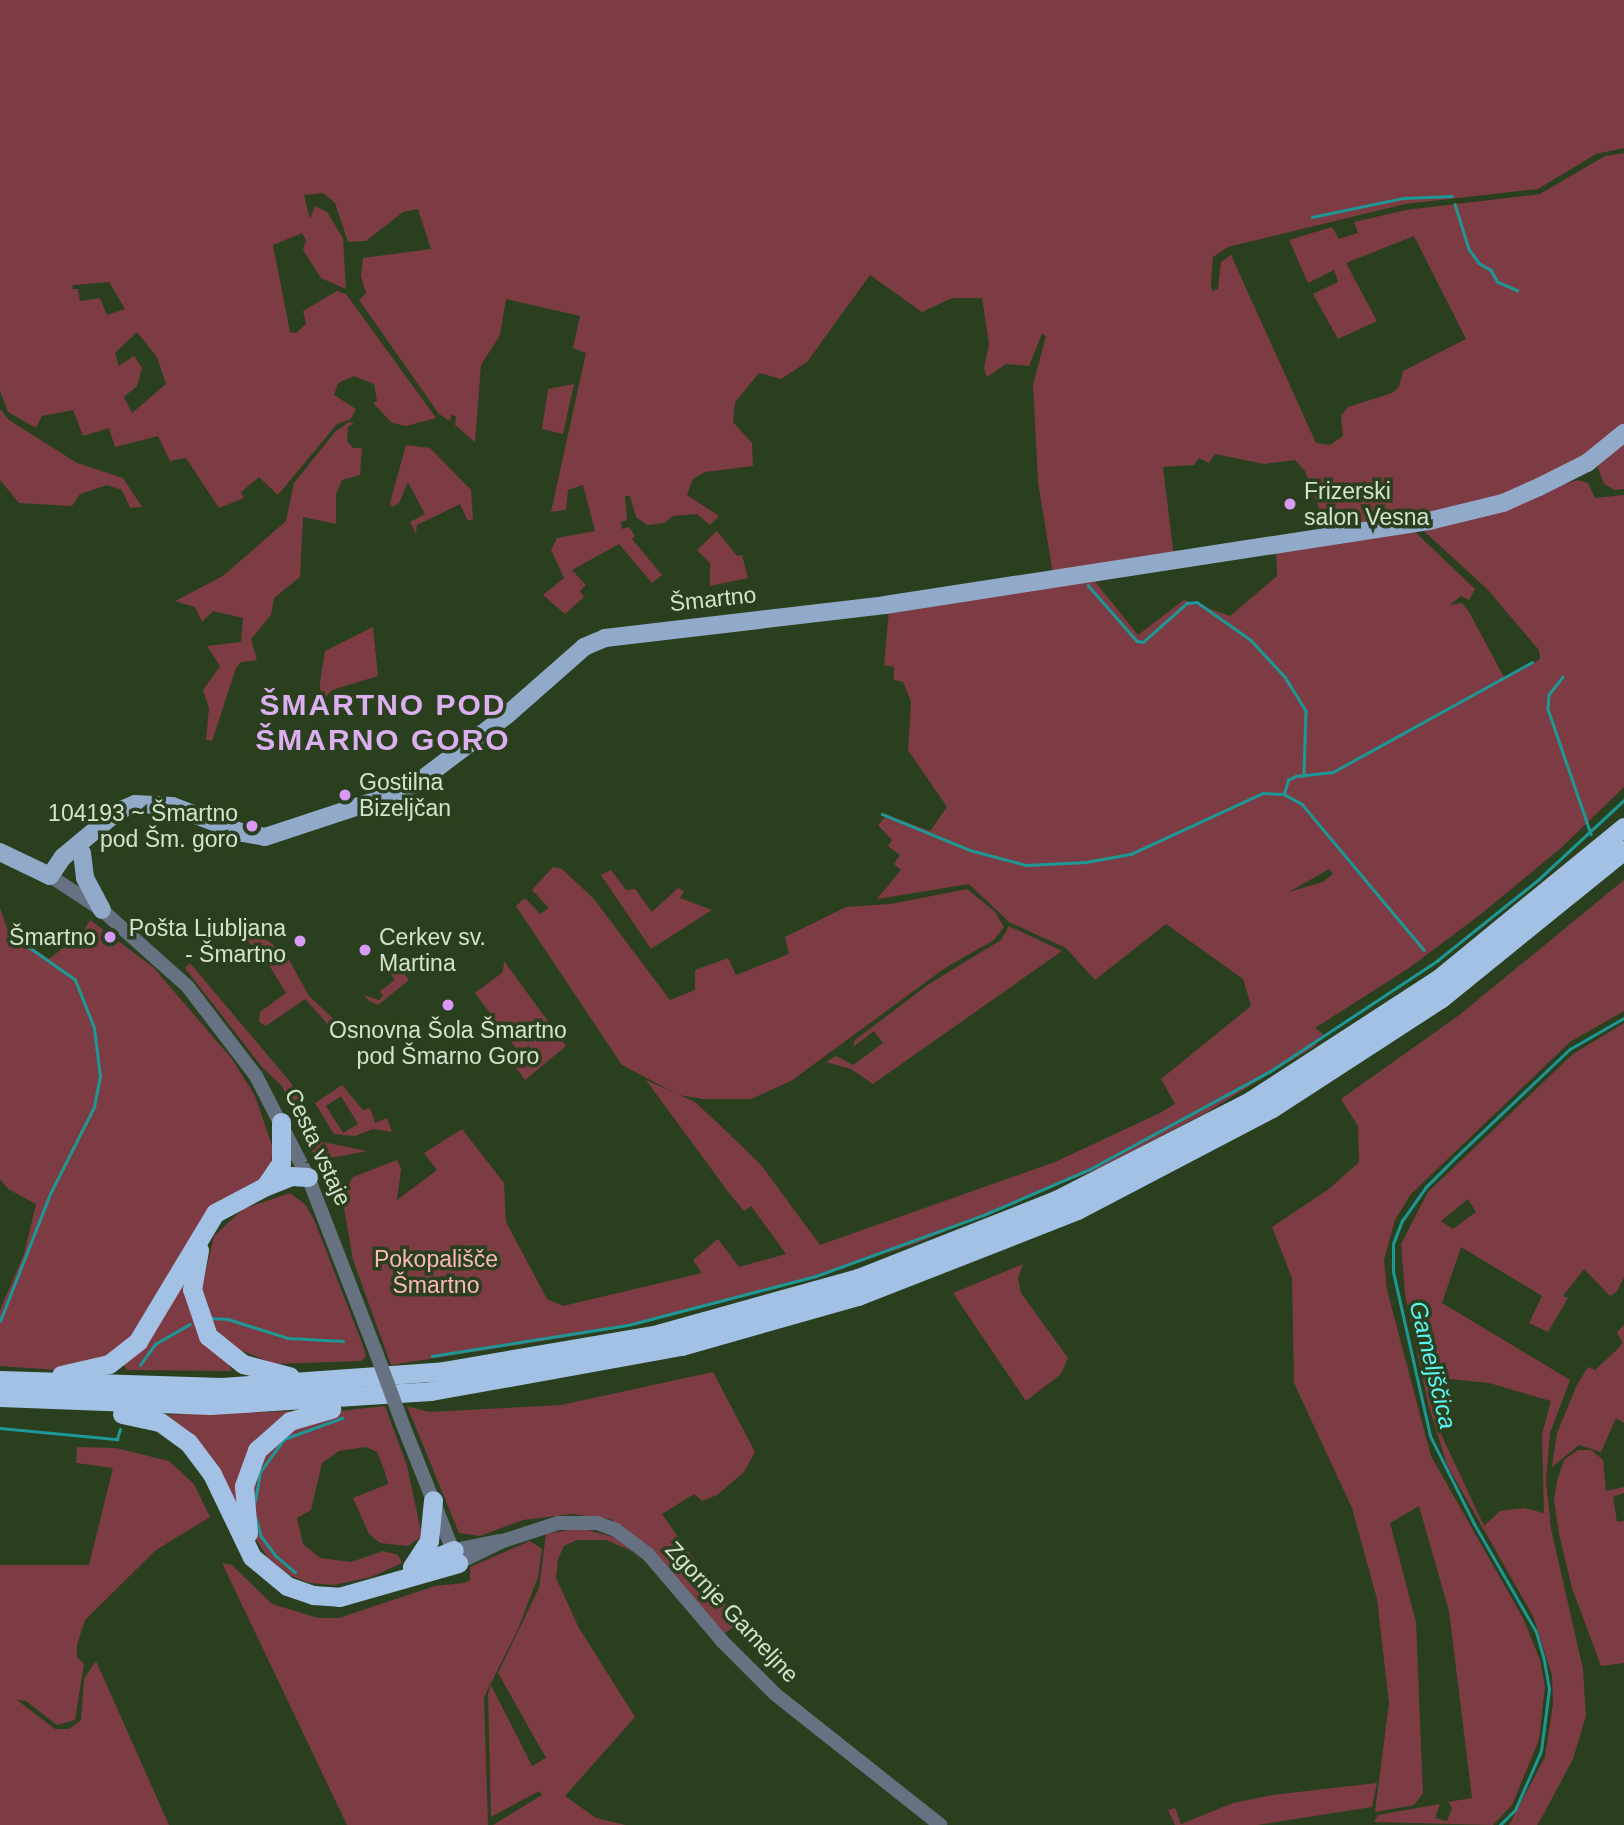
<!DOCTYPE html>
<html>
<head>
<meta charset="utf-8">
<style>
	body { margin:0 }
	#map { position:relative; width:1624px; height:1825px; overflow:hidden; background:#2a3f1d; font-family:Arial,sans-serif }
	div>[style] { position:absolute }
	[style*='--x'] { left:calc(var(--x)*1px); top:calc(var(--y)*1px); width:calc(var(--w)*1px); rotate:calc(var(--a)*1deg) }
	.green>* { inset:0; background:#7d3c43 }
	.stream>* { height:2.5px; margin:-1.25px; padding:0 1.25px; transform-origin:1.25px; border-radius:1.25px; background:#1e9797 }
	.minor>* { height:14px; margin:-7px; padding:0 7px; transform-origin:7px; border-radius:7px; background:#667281 }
	.major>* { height:18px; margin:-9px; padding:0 9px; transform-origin:9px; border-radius:9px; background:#92aac9 }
	.highway>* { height:19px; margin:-9.5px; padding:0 9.5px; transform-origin:9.5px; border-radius:9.5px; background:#a3c0e5 }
	.minor-bridge>* { height:14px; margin:-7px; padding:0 7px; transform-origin:7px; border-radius:7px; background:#667281 }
	.dots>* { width:19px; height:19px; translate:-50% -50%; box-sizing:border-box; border:4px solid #2a3f1d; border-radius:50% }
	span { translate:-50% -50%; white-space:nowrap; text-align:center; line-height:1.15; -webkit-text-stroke:7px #2a3f1d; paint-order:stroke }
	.poi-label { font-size:23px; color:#d5e2ce }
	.left { translate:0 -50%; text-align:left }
	.right { translate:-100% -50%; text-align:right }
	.street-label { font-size:23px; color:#d5e2ce }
	.park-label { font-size:23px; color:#fab8bc }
	.water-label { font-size:24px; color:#5af5f5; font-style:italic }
	.district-label { font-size:30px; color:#dbaff0; font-weight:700; letter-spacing:2px }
</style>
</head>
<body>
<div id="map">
	<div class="green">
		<div style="clip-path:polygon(evenodd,0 0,1624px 0,1624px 148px,1596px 154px,1538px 189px,1405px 204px,1228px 247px,1213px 257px,1211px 283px,1212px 291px,1218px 289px,1221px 262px,1231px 255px,1316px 443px,1330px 445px,1343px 436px,1341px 416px,1348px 407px,1392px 393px,1399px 387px,1403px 371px,1466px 339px,1414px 236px,1346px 263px,1377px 321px,1338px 339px,1313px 294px,1338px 282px,1334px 270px,1308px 283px,1289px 240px,1332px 227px,1339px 239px,1358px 233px,1354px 222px,1406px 210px,1540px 194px,1605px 156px,1624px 153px,1624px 426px,1584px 458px,1482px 503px,1328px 532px,1305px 471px,1295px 460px,1264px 464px,1215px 454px,1209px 463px,1199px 458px,1194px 465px,1163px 467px,1174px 557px,1053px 574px,1038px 482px,1033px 385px,1046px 336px,1042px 334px,1029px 366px,1006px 364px,987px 377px,984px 368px,989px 344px,982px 298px,952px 298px,922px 312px,870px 275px,807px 362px,781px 379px,759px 373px,735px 402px,733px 422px,752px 443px,753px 466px,705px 472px,693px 479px,687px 495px,719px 516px,710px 525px,697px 514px,673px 516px,664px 523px,647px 525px,636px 517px,630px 496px,625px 496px,627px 520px,621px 522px,622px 529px,629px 527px,635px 536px,632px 539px,662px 575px,652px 583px,619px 544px,572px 570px,586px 585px,580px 591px,584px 597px,565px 614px,543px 595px,564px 578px,551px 550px,557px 538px,595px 531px,583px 485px,568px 490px,566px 510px,551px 512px,586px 353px,573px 348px,580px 316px,506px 299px,500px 335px,481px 365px,475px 442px,455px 425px,456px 416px,451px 415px,450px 421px,439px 414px,359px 300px,366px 293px,361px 276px,363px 258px,431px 249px,418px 209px,403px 212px,366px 241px,348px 242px,335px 203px,323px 193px,304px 195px,310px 219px,315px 206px,327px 212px,343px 238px,346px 289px,321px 278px,303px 250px,306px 240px,302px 233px,273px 245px,290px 332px,296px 333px,306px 324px,303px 311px,337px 291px,346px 294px,436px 418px,406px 426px,392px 423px,373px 403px,377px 401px,374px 384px,354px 376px,338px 383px,334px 395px,356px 409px,351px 419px,337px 424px,278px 495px,259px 477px,241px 492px,244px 498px,219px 508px,186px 458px,170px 461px,158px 436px,115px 447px,109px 428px,83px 436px,73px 410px,42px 416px,36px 428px,8px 412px,0 391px,0 0,109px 282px,125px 309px,107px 315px,100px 298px,80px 301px,78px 289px,72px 289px,73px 285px,109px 282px,0 0,137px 332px,157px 357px,166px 384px,132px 413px,124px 397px,137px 386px,142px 368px,134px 356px,119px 366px,115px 353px,137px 332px)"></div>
		<div style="clip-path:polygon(574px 384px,563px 434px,542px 429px,548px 389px)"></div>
		<div style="clip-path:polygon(0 409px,9px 420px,77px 463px,123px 478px,142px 507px,130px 508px,122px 490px,107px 485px,80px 494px,72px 506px,19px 503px,0 480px)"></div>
		<div style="clip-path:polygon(349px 422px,354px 423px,348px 427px,347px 441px,353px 448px,362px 448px,360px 475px,342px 480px,336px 494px,336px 524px,303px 517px,300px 577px,274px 598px,271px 615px,251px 639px,257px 660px,241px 662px,236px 668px,214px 735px,212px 741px,206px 740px,209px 708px,203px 690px,220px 666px,207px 646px,241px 642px,243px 618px,213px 611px,202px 622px,195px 607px,175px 601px,223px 576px,286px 521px,294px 483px,335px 432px)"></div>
		<div style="clip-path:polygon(1624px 442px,1624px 489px,1615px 490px,1604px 484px,1598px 468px,1600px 460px)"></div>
		<div style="clip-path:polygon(406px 445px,430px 448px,471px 490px,473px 519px,468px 521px,460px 504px,417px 525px,416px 534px,410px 522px,425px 514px,408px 482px,399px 503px,392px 507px,390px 503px)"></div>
		<div style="clip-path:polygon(evenodd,1578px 480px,1588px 483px,1595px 498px,1624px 495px,1624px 787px,1562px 847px,1481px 914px,1409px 968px,1315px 1028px,1323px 1034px,1315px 1046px,1204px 1114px,1097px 1169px,914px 1244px,781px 1287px,673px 1314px,580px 1335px,391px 1365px,353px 1260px,342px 1196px,353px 1177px,397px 1160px,401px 1169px,397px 1200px,437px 1170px,424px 1153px,462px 1129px,504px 1183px,506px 1222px,547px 1299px,563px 1306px,702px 1273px,693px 1260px,718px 1239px,739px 1267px,786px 1254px,751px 1206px,744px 1211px,729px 1193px,646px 1080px,695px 1102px,723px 1128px,761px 1165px,820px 1245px,1055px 1162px,1160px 1113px,1175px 1104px,1161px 1079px,1251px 1006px,1243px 979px,1166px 924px,1095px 980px,1066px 948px,1009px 922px,969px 884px,877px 899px,901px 870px,894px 864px,900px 855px,888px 846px,892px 840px,878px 825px,887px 815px,930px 831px,947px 807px,908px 750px,911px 701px,903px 682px,894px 680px,894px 667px,884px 665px,889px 611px,1093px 579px,1138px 635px,1184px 600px,1230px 616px,1277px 576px,1276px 551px,1414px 531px,1475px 589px,1469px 600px,1461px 596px,1450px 605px,1462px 603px,1469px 612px,1505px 679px,1540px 659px,1539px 650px,1487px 589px,1425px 532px,1426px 527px,1578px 480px,1329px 869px,1333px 874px,1323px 882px,1289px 892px,1329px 869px)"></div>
		<div style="clip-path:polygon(717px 531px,737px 556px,742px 555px,748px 578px,710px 586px,710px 563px,697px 550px)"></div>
		<div style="clip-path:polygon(373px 627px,378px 676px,332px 690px,316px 709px,325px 651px)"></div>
		<div style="clip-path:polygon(553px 867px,562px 869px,594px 899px,670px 1000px,695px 990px,695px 970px,728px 958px,736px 975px,789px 954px,785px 937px,846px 907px,891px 904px,967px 889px,995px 912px,1004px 927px,994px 940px,945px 968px,791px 1081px,751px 1099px,703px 1099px,679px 1095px,622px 1065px,516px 906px,525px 898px,540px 914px,549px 908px,532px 890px)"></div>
		<div style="clip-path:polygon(611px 870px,626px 890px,635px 889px,652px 912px,678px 888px,684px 891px,680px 898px,712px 910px,651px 949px,601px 875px)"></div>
		<div style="clip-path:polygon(1624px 880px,1624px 1011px,1570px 1042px,1411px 1194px,1395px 1220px,1384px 1260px,1387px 1290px,1431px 1456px,1523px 1618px,1540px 1660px,1545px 1686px,1539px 1740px,1512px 1805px,1493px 1825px,1374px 1822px,1378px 1815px,1440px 1804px,1435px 1818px,1447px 1821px,1452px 1808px,1448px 1802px,1472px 1798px,1449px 1611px,1419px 1506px,1390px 1523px,1416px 1622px,1423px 1793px,1414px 1805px,1375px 1812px,1389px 1703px,1377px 1599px,1352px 1508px,1294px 1383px,1292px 1278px,1272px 1227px,1329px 1189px,1359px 1162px,1358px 1126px,1341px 1099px,1458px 1016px)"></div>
		<div style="clip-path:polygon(0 908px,8px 931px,49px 959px,83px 932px,90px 920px,153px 967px,232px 1059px,255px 1096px,273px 1148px,269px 1176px,229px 1199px,119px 1352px,71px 1371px,0 1366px,0 1310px,24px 1254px,36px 1204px,8px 1189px,0 1179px)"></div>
		<div style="clip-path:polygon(1009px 926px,1062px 951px,873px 1084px,851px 1069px,826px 1062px,836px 1056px,853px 1065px,883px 1043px,874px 1031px,853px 1047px,855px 1040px,929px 984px,1001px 940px)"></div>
		<div style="clip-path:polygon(253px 928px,288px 958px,309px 996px,340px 1025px,334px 1031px,305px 999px,266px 1026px,259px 1022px,260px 1012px,286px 993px,264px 957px,243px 937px)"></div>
		<div style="clip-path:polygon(392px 957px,409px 980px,378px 1005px,369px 1001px,364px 995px,379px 1000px,383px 996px,380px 991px,395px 980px,383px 964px)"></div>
		<div style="clip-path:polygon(504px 961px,566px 1046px,525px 1080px,509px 1058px,518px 1051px,475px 993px,503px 972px)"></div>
		<div style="clip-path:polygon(190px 963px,291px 1083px,318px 1141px,367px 1151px,325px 1159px,314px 1155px,282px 1086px,262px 1067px,185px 968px)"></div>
		<div style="clip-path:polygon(evenodd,1624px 1023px,1624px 1277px,1617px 1291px,1610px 1296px,1584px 1269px,1563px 1296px,1568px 1298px,1548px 1332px,1529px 1323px,1542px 1296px,1461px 1247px,1442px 1303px,1570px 1380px,1550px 1433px,1546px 1480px,1551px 1529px,1583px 1669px,1586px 1716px,1573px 1759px,1541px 1819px,1537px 1825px,1509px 1825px,1545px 1757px,1553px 1704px,1552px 1675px,1533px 1616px,1447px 1465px,1428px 1403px,1405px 1294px,1401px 1244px,1428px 1192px,1573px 1054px,1624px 1023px,1468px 1199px,1476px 1212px,1453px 1229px,1441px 1221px,1468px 1199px,1624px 1023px,1431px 1377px,1489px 1383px,1551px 1401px,1542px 1434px,1544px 1513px,1524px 1508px,1500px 1511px,1484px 1526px,1441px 1434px,1431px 1377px)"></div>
		<div style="clip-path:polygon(evenodd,342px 1085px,363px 1110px,370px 1108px,375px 1123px,387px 1118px,392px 1132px,373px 1129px,355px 1136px,334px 1134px,315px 1103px,342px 1085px,341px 1096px,358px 1124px,343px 1133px,326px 1106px,341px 1096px)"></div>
		<div style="clip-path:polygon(290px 1193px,306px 1205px,315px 1222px,364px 1348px,366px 1357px,361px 1361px,274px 1364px,231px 1346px,209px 1321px,201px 1292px,214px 1236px,243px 1209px)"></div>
		<div style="clip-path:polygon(1023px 1264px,1018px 1278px,1021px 1293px,1068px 1358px,1061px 1374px,1026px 1401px,953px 1293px)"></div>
		<div style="clip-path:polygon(184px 1270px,232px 1371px,127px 1370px,123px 1364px)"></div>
		<div style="clip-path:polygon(1624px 1325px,1624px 1423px,1616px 1418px,1601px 1452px,1579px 1445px,1552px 1467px,1557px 1433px,1577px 1385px,1588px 1367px,1595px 1370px,1620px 1347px,1622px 1342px,1617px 1332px)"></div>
		<div style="clip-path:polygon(713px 1372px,755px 1452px,744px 1472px,717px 1495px,702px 1501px,694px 1494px,662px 1514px,739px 1624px,723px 1634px,652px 1548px,610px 1519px,572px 1514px,523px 1520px,480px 1536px,459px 1533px,407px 1406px,429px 1412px,561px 1405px)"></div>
		<div style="clip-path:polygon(385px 1406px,407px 1466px,422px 1536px,408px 1546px,380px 1543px,369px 1534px,353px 1498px,388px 1484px,384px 1469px,377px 1452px,366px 1447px,339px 1451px,322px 1463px,311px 1510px,297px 1518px,303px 1544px,320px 1558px,351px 1562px,383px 1551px,398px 1555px,402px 1563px,371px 1577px,334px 1585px,309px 1583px,287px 1574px,267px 1557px,254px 1536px,249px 1482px,272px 1439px,331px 1412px)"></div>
		<div style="clip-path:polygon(298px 1411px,276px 1424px,238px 1514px,158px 1415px)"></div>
		<div style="clip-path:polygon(77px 1447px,116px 1448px,169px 1461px,194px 1484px,210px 1517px,156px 1550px,85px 1620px,77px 1645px,77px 1657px,84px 1664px,75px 1720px,57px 1725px,26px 1701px,17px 1700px,55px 1729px,69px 1729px,81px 1720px,84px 1679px,96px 1661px,169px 1825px,0 1825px,0 1565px,89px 1565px,113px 1468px,76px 1463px)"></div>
		<div style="clip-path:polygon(1578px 1450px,1591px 1450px,1603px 1460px,1606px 1491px,1624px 1487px,1624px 1493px,1613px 1497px,1617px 1522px,1624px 1521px,1624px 1663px,1601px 1666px,1572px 1588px,1559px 1534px,1554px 1499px,1557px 1481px,1564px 1460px)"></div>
		<div style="clip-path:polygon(580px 1528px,617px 1538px,662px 1580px,629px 1550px,606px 1540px,577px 1540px,564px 1546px,558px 1559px,556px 1578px,579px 1628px,635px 1717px,565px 1796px,596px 1818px,626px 1825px,493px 1825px,542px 1795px,539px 1791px,491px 1817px,488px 1694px,491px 1685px,532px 1766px,546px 1758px,498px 1673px,539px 1588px,546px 1534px)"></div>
		<div style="clip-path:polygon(530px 1541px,542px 1549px,538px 1577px,518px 1629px,484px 1697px,488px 1825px,347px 1825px,222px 1563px,232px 1565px,272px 1604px,318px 1618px,339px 1618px,435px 1586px,464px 1583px,470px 1580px,470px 1567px)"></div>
		<div style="clip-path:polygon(1377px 1783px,1372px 1807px,1257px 1825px,1175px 1825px,1168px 1810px,1175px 1808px,1181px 1824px,1233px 1803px,1272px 1795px)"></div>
	</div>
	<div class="stream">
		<div style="--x:1455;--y:204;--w:47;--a:72.7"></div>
		<div style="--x:1469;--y:249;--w:17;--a:54"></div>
		<div style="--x:1479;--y:263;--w:14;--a:30"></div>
		<div style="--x:1491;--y:270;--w:14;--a:60"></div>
		<div style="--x:1498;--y:282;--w:21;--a:23"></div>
		<div style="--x:1312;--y:217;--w:93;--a:-11.8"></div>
		<div style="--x:1403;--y:198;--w:49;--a:-2.3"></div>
		<div style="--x:1088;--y:585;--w:74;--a:48.8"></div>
		<div style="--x:1137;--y:641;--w:6;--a:9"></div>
		<div style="--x:1143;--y:642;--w:59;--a:-41.6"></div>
		<div style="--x:1187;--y:603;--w:10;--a:-6"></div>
		<div style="--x:1197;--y:602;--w:66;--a:35.1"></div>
		<div style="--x:1251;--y:640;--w:50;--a:47.4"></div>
		<div style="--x:1285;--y:677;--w:40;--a:58"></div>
		<div style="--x:1306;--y:711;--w:65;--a:91.8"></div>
		<div style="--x:1563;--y:677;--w:23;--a:128"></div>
		<div style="--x:1549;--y:695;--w:14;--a:94"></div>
		<div style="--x:1548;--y:709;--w:132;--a:71"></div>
		<div style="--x:1284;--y:794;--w:15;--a:-74"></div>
		<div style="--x:1288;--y:780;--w:9;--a:-27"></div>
		<div style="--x:1296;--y:776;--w:37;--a:-6"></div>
		<div style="--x:1333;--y:772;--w:227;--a:-28.9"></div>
		<div style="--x:882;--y:814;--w:95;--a:22.2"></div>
		<div style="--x:970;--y:850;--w:58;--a:15"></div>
		<div style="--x:1026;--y:865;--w:60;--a:-2.9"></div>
		<div style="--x:1086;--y:862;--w:46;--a:-10.1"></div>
		<div style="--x:1131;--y:854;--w:145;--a:-24.8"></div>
		<div style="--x:1263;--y:793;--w:21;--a:3"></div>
		<div style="--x:1284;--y:794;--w:21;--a:29"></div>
		<div style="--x:1302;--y:804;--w:190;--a:50.1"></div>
		<div style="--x:210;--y:1318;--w:18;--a:3"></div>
		<div style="--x:228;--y:1319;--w:63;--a:17.6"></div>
		<div style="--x:288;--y:1338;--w:55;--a:3.1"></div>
		<div style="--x:0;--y:1321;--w:136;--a:-68.5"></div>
		<div style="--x:50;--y:1194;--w:97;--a:-63.2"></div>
		<div style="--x:94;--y:1107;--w:31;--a:-79"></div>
		<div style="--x:100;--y:1077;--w:49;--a:-97"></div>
		<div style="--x:94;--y:1028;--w:52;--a:-111.6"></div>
		<div style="--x:75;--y:980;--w:70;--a:-144.9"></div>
		<div style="--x:432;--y:1356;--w:198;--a:-9"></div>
		<div style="--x:628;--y:1325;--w:194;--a:-14.6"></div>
		<div style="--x:816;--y:1276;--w:181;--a:-20"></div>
		<div style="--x:986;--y:1214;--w:113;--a:-23.4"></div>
		<div style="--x:1090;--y:1169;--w:204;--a:-28.5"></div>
		<div style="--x:1269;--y:1072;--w:203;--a:-33.5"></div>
		<div style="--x:1438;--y:960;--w:129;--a:-38.7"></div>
		<div style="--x:1539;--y:879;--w:116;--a:-42.9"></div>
		<div style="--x:140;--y:1365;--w:26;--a:-54"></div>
		<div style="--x:155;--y:1344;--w:40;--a:-29.7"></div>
		<div style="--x:0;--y:1428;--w:118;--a:5.4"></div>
		<div style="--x:117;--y:1439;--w:10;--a:-73"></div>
		<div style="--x:255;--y:1501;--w:29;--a:-80"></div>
		<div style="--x:260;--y:1472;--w:41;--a:-54"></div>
		<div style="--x:284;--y:1439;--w:62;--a:-19.9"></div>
		<div style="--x:256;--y:1518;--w:19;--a:74"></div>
		<div style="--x:261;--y:1536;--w:25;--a:53"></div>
		<div style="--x:276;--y:1556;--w:25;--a:40"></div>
		<div style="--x:1500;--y:1825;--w:21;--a:-45"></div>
		<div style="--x:1515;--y:1810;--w:64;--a:-66.2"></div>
		<div style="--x:1541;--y:1751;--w:63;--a:-82.6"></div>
		<div style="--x:1549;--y:1689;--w:29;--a:-100"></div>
		<div style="--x:1544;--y:1660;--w:29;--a:-106"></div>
		<div style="--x:1536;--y:1632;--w:125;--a:-119.9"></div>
		<div style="--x:1474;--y:1524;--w:98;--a:-116.6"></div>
		<div style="--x:1430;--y:1436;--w:168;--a:-102.7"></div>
		<div style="--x:1393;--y:1272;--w:28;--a:-90"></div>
		<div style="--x:1393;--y:1244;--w:25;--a:-69"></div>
		<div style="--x:1402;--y:1221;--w:42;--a:-54.8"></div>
		<div style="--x:1426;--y:1187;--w:42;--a:-45"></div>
		<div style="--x:1456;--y:1157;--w:157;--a:-43.5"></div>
		<div style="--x:1570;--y:1049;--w:62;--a:-29.9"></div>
	</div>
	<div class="minor">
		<div style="--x:50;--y:876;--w:62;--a:33.2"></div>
		<div style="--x:102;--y:910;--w:115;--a:41.8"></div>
		<div style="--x:188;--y:987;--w:112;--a:52.6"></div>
		<div style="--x:256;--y:1076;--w:114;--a:62.8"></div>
		<div style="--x:308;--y:1177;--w:182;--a:68.8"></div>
		<div style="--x:403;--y:1425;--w:149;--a:68.3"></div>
		<div style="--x:458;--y:1563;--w:50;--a:-26.1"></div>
		<div style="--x:503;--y:1541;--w:58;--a:-18.1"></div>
		<div style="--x:558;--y:1523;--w:39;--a:0"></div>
		<div style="--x:597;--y:1523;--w:20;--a:20"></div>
		<div style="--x:616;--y:1530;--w:40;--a:37"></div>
		<div style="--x:648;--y:1554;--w:114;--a:49.6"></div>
		<div style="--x:722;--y:1641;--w:75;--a:45"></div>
		<div style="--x:775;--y:1694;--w:211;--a:38.4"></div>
		<div style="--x:454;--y:1550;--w:47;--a:-11.1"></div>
	</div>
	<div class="major">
		<div style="--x:0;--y:852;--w:55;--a:25.6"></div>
		<div style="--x:82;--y:853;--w:25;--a:83"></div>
		<div style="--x:85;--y:878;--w:36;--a:62"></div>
		<div style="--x:50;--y:876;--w:23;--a:-56"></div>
		<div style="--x:63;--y:857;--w:72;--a:-39.9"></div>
		<div style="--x:118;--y:811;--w:18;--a:-22"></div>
		<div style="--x:135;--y:804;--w:37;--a:3"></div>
		<div style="--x:172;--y:806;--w:76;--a:20.8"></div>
		<div style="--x:243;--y:833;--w:22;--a:10"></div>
		<div style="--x:265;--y:837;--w:134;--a:-18.3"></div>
		<div style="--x:392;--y:795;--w:33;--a:-27"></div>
		<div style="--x:421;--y:780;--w:108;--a:-37.1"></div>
		<div style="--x:507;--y:715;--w:103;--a:-41.4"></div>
		<div style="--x:584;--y:647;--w:23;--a:-23"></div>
		<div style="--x:605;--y:638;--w:282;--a:-6.7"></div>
		<div style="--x:885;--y:605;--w:550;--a:-8.78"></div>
		<div style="--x:1429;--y:521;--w:76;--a:-13.7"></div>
		<div style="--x:1503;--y:503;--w:39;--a:-24"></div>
		<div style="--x:1539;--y:487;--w:54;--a:-26.6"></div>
		<div style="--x:1587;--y:463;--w:48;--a:-39"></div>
	</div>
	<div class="highway">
		<div style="--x:266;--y:1185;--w:27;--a:-56"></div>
		<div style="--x:281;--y:1163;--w:41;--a:-90"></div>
		<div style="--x:199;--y:1250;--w:40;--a:100"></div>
		<div style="--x:192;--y:1289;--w:50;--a:71.2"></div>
		<div style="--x:208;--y:1336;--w:45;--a:38.7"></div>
		<div style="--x:243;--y:1364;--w:48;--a:14.6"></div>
		<div style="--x:61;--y:1375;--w:49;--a:-12.9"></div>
		<div style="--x:109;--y:1364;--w:37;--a:-38"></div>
		<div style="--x:138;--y:1341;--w:149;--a:-59"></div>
		<div style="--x:215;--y:1213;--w:55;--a:-28"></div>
		<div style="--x:264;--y:1187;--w:29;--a:-22"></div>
		<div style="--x:291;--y:1176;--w:17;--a:3"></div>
		<div style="--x:0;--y:1380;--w:222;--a:1.8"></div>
		<div style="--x:222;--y:1387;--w:222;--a:-4.1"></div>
		<div style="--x:443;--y:1371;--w:214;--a:-9.7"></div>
		<div style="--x:654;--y:1335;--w:212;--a:-15.6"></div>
		<div style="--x:858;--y:1278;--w:213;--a:-21.5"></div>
		<div style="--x:1056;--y:1200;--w:218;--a:-27"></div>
		<div style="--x:1250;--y:1101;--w:224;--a:-33"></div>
		<div style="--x:1438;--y:979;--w:240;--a:-39.3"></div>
		<div style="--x:0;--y:1397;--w:210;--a:2.2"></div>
		<div style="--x:210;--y:1405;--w:221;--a:-3.6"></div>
		<div style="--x:431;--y:1391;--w:254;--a:-10.2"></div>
		<div style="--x:681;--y:1346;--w:184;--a:-15.8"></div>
		<div style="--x:858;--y:1296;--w:235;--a:-21.4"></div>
		<div style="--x:1077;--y:1210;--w:220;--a:-27.6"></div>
		<div style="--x:1272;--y:1108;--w:200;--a:-33"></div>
		<div style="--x:1440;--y:999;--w:237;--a:-39"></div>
		<div style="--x:122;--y:1414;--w:39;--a:12"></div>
		<div style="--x:160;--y:1422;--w:34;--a:36"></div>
		<div style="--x:188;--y:1442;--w:40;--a:53"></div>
		<div style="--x:212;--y:1474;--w:92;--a:64.3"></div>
		<div style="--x:252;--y:1557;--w:45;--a:39.6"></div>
		<div style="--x:287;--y:1586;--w:28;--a:19"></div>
		<div style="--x:313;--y:1595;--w:26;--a:4"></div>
		<div style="--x:339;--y:1597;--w:124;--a:-15.9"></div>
		<div style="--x:248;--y:1533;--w:47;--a:-94.9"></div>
		<div style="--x:244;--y:1486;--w:38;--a:-70"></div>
		<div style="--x:257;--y:1450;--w:44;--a:-41.3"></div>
		<div style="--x:290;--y:1421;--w:43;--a:-16.3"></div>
		<div style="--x:412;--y:1567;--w:45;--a:-22"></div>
		<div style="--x:412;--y:1567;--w:31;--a:-57"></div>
		<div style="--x:429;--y:1541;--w:41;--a:-84.4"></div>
	</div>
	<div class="minor-bridge">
		<div style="--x:374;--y:1347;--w:83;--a:69.6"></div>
	</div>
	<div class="dots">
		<div style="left:1290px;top:504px;background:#d99af7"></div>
		<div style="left:345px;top:795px;background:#d99af7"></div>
		<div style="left:252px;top:826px;background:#d99af7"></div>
		<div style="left:110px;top:937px;background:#d99af7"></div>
		<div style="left:300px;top:941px;background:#d99af7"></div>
		<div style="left:365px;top:950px;background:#d99af7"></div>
		<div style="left:448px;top:1005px;background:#d99af7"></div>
	</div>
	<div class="poi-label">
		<span class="left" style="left:1304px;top:504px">Frizerski<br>salon Vesna</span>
		<span class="left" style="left:359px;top:795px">Gostilna<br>Bizeljčan</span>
		<span class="right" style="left:238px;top:826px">104193 ~ Šmartno<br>pod Šm. goro</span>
		<span class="right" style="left:286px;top:941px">Pošta Ljubljana<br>- Šmartno</span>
		<span class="right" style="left:96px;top:937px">Šmartno</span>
		<span class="left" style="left:379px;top:950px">Cerkev sv.<br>Martina</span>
		<span style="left:448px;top:1043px">Osnovna Šola Šmartno<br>pod Šmarno Goro</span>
	</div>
	<div class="street-label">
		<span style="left:713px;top:599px;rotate:-6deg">Šmartno</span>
		<span style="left:318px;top:1147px;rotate:65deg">Cesta vstaje</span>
		<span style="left:732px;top:1612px;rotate:47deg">Zgornje Gameljne</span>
	</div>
	<div class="park-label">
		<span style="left:436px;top:1272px">Pokopališče<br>Šmartno</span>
	</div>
	<div class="water-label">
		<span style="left:1433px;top:1365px;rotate:76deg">Gameljščica</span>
	</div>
	<div class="district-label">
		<span style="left:383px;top:722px">ŠMARTNO POD<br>ŠMARNO GORO</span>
	</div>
</div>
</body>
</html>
